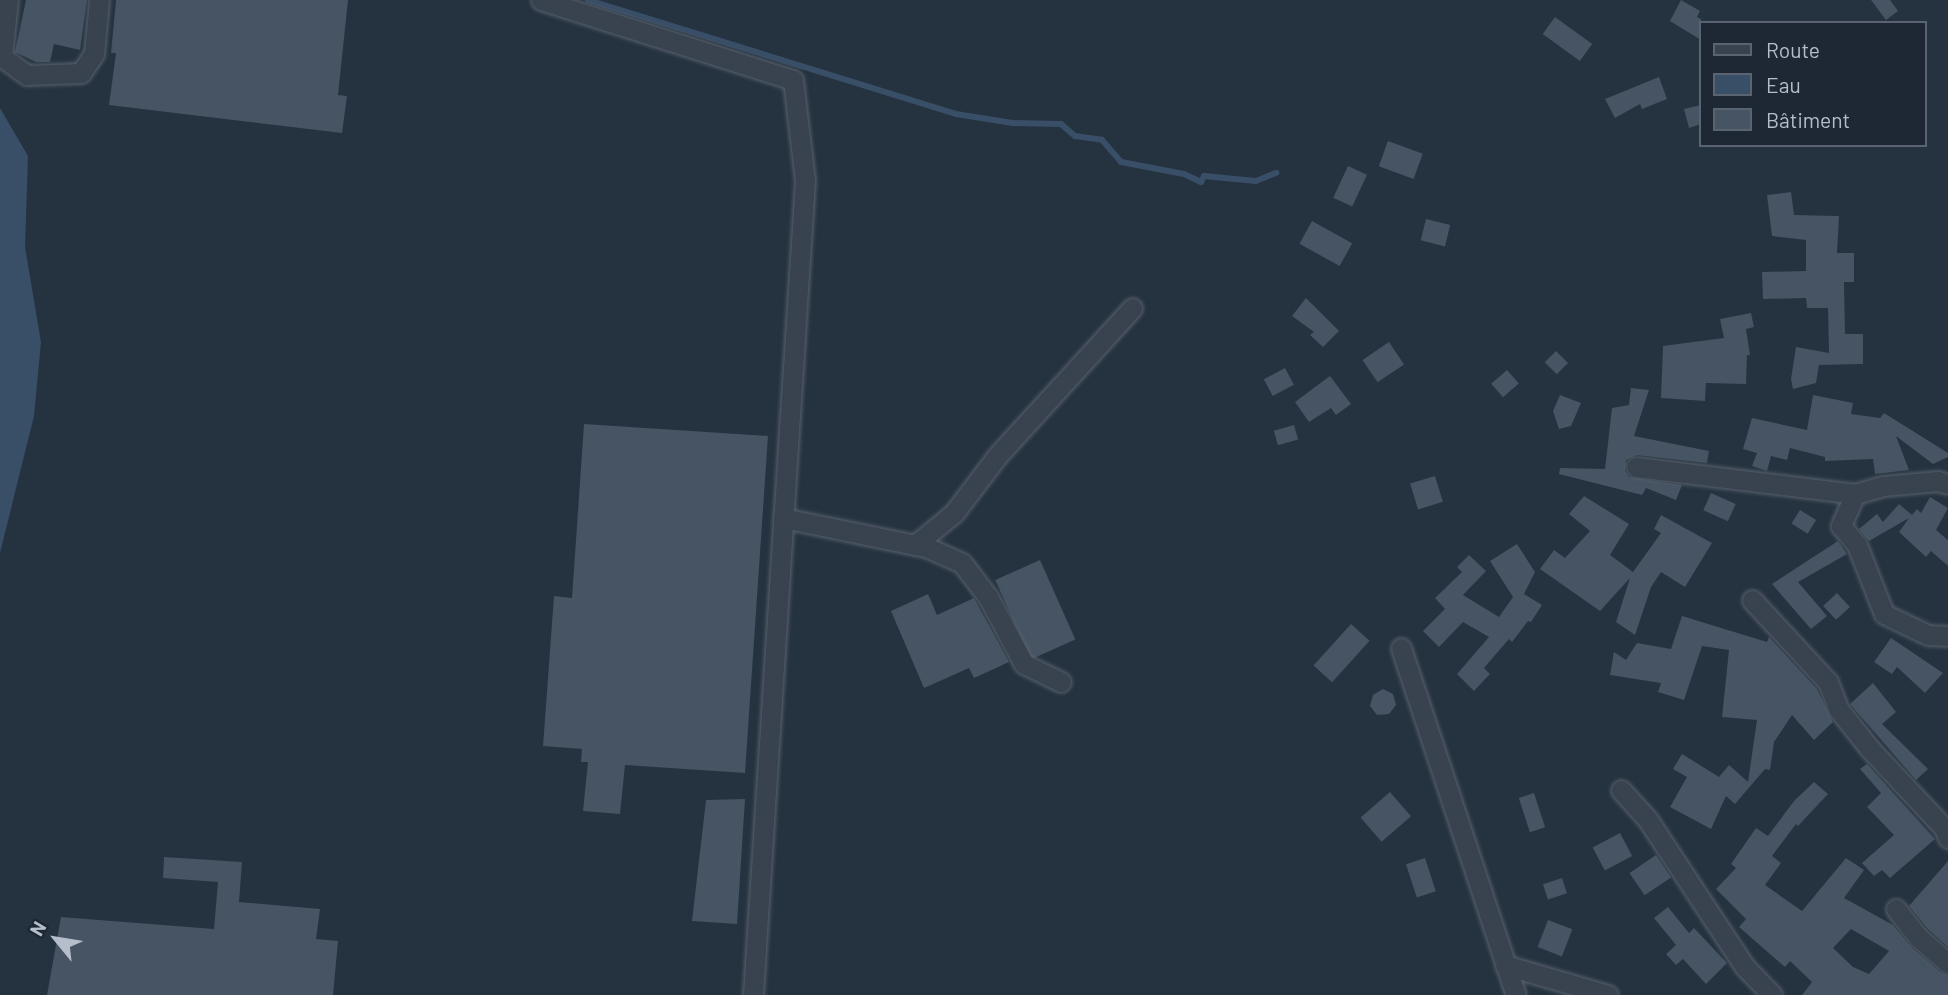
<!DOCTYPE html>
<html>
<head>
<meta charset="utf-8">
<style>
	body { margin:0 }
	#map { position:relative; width:1948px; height:995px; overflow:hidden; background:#25323f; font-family:Barlow,sans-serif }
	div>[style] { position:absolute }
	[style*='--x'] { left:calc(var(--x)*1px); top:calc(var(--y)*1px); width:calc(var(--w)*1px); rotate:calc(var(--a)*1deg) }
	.water>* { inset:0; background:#394e67 }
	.stream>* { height:6px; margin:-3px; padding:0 3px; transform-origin:3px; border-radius:3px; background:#394e67 }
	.building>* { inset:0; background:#465463; transform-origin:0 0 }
	.roads { filter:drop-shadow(0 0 2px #57616d) drop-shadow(0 0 2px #57616d) }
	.street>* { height:19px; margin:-9.5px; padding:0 9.5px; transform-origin:9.5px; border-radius:9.5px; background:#39434f }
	span { translate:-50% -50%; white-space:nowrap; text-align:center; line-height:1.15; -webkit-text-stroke:7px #1e2834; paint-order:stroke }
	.legend { position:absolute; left:1699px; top:21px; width:228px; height:126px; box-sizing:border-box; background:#1e2834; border:2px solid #5a6470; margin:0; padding:9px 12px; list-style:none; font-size:21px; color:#b5beca }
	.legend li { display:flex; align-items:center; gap:14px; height:35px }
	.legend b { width:35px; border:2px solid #5a6470 }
	.north { position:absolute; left:21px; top:904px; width:70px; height:70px; -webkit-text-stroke:5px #1e2834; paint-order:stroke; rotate:300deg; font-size:19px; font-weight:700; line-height:28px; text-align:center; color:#b5beca }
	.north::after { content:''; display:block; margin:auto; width:24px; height:32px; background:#b5beca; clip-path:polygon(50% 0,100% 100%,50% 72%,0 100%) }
</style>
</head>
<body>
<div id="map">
	<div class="water">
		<div style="clip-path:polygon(0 108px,28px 156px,25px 247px,41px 342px,34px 416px,0 553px)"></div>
	</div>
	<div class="stream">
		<div style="--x:588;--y:0;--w:385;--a:17.2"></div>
		<div style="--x:956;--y:114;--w:57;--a:9.1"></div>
		<div style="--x:1012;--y:123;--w:49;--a:1.2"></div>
		<div style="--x:1061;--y:124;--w:18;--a:41"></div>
		<div style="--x:1075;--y:136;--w:27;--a:8"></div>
		<div style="--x:1102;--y:140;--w:29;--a:49"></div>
		<div style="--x:1121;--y:162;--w:64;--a:10.8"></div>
		<div style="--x:1184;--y:174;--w:19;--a:25"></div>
		<div style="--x:1201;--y:182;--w:7;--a:-63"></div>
		<div style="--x:1204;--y:176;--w:52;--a:5.5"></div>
		<div style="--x:1256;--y:181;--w:22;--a:-22"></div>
	</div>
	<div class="building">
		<div style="clip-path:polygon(26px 0,87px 0,80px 50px,54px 44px,50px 62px,36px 62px,15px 52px)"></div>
		<div style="clip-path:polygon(116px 0,348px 0,338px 95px,347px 96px,342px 133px,109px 105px,116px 53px,111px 53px)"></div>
		<div style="clip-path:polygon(1681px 0,1700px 11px,1697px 17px,1701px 19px,1701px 40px,1670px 21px)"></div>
		<div style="clip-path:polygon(1871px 0,1890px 0,1898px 11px,1886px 20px)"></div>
		<div style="left:1555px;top:17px;width:46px;height:21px;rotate:36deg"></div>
		<div style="clip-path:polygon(1659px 77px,1667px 99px,1642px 109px,1640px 104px,1615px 118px,1605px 99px)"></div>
		<div style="clip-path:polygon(1701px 105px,1701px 124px,1689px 128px,1684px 109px)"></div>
		<div style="left:1388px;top:141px;width:37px;height:27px;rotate:20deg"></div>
		<div style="left:1348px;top:166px;width:21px;height:35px;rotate:25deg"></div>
		<div style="clip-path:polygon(1791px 192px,1794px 215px,1839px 216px,1837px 253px,1854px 253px,1854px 282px,1844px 282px,1845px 334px,1863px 334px,1863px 364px,1819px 365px,1816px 383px,1793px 389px,1791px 379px,1796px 347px,1829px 353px,1828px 308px,1807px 308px,1806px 298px,1763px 299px,1762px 272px,1806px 271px,1806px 240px,1772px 236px,1767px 195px)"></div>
		<div style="left:1426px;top:219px;width:25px;height:22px;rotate:14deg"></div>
		<div style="left:1312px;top:221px;width:46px;height:26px;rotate:29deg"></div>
		<div style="clip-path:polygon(1306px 298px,1339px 331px,1323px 347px,1310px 335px,1314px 332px,1292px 316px)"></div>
		<div style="clip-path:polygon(1751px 313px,1754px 327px,1746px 329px,1750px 355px,1747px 355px,1746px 384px,1706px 383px,1705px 401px,1661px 398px,1663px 346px,1724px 338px,1720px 319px)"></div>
		<div style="left:1389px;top:342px;width:27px;height:32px;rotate:56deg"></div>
		<div style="left:1556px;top:351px;width:17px;height:16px;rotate:45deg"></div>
		<div style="left:1285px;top:368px;width:19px;height:24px;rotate:62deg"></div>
		<div style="left:1507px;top:370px;width:18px;height:21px;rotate:49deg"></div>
		<div style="clip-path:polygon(1330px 376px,1351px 404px,1336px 415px,1331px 408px,1309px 422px,1295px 402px)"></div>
		<div style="clip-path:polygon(1631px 388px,1649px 390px,1634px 436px,1709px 451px,1707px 463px,1637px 455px,1626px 460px,1625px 471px,1629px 477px,1682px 485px,1676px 500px,1646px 488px,1642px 495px,1559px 474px,1560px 468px,1605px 469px,1612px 408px,1629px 405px)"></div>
		<div style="clip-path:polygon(1560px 395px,1581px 403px,1571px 426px,1559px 429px,1553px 411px)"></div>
		<div style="clip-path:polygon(1813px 395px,1853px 403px,1851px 414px,1880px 418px,1884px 413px,1948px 453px,1948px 457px,1933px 464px,1896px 436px,1909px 470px,1875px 474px,1873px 459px,1825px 461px,1825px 457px,1790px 448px,1787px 460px,1771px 456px,1767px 471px,1752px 466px,1757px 453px,1743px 449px,1752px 418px,1807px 430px)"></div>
		<div style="clip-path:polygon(584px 424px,768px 436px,745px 773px,625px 765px,620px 814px,583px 811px,588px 762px,581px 762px,582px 749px,543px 746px,554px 596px,572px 598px)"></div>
		<div style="left:1294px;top:425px;width:15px;height:21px;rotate:74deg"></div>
		<div style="left:1435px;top:476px;width:27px;height:26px;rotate:73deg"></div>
		<div style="left:1711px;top:493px;width:27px;height:19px;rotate:24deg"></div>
		<div style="clip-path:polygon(1584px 496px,1629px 524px,1610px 555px,1633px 572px,1661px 533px,1654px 529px,1661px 515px,1712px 543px,1685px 587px,1661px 572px,1651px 587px,1635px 635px,1616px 622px,1630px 578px,1600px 611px,1540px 569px,1554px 550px,1565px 558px,1590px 531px,1569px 514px)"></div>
		<div style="clip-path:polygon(1930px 497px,1948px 508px,1936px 530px,1948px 540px,1948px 566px,1931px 551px,1926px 557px,1899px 532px,1909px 518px,1869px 541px,1859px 529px,1877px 514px,1883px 522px,1899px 504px,1912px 515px,1917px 509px,1921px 513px)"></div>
		<div style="left:1800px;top:510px;width:19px;height:16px;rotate:32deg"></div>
		<div style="clip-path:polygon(1838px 541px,1847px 554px,1798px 582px,1827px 616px,1811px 629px,1772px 584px)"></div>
		<div style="clip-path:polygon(1517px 544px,1535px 572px,1524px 594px,1542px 605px,1531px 622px,1528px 621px,1512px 642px,1509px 639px,1484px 668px,1490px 674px,1474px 691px,1457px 674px,1489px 637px,1463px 622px,1439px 647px,1423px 631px,1445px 609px,1435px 598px,1462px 572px,1457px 567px,1469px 555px,1486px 571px,1463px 595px,1499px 617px,1513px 597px,1490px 561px)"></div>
		<div style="left:1040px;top:560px;width:87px;height:49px;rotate:66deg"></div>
		<div style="left:1837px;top:593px;width:19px;height:19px;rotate:47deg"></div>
		<div style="clip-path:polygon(928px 594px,937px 615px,974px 598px,1009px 662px,974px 678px,969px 668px,924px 688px,891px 611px)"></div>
		<div style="clip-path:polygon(1682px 616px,1767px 642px,1769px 637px,1817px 689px,1833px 722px,1814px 740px,1792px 715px,1774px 742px,1770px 770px,1765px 769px,1735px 804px,1726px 796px,1711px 829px,1670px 807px,1687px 777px,1673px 769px,1682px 754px,1719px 777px,1729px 765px,1748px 782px,1757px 720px,1722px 717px,1729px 650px,1702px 646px,1684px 700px,1658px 692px,1661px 683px,1610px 675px,1614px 652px,1626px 660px,1637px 643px,1671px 649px)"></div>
		<div style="left:1351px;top:624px;width:25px;height:56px;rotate:42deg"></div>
		<div style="clip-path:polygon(1891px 638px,1943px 673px,1925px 693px,1897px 667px,1892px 674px,1874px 662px)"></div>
		<div style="clip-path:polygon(1873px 683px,1896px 712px,1882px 724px,1928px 769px,1916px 780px,1850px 704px)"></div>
		<div style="clip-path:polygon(1383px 689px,1393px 694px,1396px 705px,1389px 714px,1377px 715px,1370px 706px,1373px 695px)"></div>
		<div style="clip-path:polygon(1867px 764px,1935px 839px,1890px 878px,1882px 870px,1874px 876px,1862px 863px,1894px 835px,1867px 807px,1881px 793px,1860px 769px)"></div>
		<div style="clip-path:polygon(evenodd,1814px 782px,1828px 794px,1798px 826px,1796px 824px,1772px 856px,1781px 863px,1765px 885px,1802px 911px,1846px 858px,1864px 870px,1844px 898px,1893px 925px,1911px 947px,1940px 972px,1948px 975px,1948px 995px,1802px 995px,1812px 982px,1790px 961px,1785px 967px,1739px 927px,1746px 919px,1716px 889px,1736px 868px,1731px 864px,1756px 828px,1768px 836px,1794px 801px,1814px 782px,1851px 929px,1889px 951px,1869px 974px,1853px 967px,1833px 948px,1851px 929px)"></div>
		<div style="left:1390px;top:792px;width:32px;height:39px;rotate:49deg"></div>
		<div style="left:1534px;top:793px;width:36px;height:16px;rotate:72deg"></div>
		<div style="clip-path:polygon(745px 799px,737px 924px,692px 921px,706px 800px)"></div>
		<div style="left:1620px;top:833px;width:26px;height:31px;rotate:62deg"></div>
		<div style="left:1656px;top:855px;width:27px;height:32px;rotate:56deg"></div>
		<div style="clip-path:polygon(164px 857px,242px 862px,239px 902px,320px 909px,316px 939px,338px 941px,333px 995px,47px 995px,61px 917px,214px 929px,218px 882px,163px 878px)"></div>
		<div style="left:1425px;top:858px;width:35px;height:20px;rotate:72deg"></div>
		<div style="clip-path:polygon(1948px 861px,1948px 947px,1928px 929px,1909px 906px)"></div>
		<div style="left:1562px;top:878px;width:16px;height:20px;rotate:72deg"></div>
		<div style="clip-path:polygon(1668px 907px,1689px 933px,1694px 928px,1727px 963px,1706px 984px,1683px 959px,1676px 965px,1666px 954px,1676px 945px,1654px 918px)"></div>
		<div style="left:1548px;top:920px;width:26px;height:29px;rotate:21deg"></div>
	</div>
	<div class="roads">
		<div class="street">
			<div style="--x:8;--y:0;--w:57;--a:96"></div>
			<div style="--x:2;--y:57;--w:31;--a:36"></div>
			<div style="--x:27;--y:75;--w:54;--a:-2.1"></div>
			<div style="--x:81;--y:73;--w:23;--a:-56"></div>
			<div style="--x:94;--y:54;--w:54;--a:-84.7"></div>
			<div style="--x:541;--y:0;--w:264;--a:17.6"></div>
			<div style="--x:793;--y:80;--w:101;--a:83.2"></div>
			<div style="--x:805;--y:180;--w:817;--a:93.65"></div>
			<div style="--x:1636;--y:467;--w:221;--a:7"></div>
			<div style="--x:1855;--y:494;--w:29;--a:-16"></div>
			<div style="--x:1883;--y:486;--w:55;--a:-5.2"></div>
			<div style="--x:1938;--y:481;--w:10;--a:17"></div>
			<div style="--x:1855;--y:494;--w:35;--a:114"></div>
			<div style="--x:1841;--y:526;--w:25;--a:50"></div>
			<div style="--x:1857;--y:545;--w:74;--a:68.6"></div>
			<div style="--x:1884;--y:614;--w:49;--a:25.5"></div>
			<div style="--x:1928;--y:635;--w:20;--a:3"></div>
			<div style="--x:783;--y:518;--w:146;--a:11.5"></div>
			<div style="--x:926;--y:547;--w:39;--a:24"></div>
			<div style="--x:962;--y:563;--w:43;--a:52.6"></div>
			<div style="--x:988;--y:597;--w:76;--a:61.8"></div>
			<div style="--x:1024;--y:664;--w:41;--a:25.9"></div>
			<div style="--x:915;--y:545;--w:50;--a:-39.4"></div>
			<div style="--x:954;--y:513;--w:73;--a:-52.8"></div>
			<div style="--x:998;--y:455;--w:199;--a:-47.6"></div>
			<div style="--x:1752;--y:600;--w:112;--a:47.2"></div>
			<div style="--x:1828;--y:682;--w:30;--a:69"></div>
			<div style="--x:1839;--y:710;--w:50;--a:51.5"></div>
			<div style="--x:1870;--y:749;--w:108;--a:46.9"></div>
			<div style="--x:1944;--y:828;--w:11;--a:68"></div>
			<div style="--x:1401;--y:648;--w:366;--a:71.7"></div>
			<div style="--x:1621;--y:790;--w:40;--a:48"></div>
			<div style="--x:1648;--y:820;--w:176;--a:56.6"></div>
			<div style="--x:1745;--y:967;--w:39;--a:46"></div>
			<div style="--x:1896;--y:909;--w:37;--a:52"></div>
			<div style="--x:1919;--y:938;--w:38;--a:41"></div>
			<div style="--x:1505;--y:965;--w:107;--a:16.2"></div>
		</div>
	</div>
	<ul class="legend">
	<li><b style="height:9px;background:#39434f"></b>Route</li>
	<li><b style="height:19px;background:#394e67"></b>Eau</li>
	<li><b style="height:19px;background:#465463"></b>Bâtiment</li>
	</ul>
	<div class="north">N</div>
</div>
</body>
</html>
